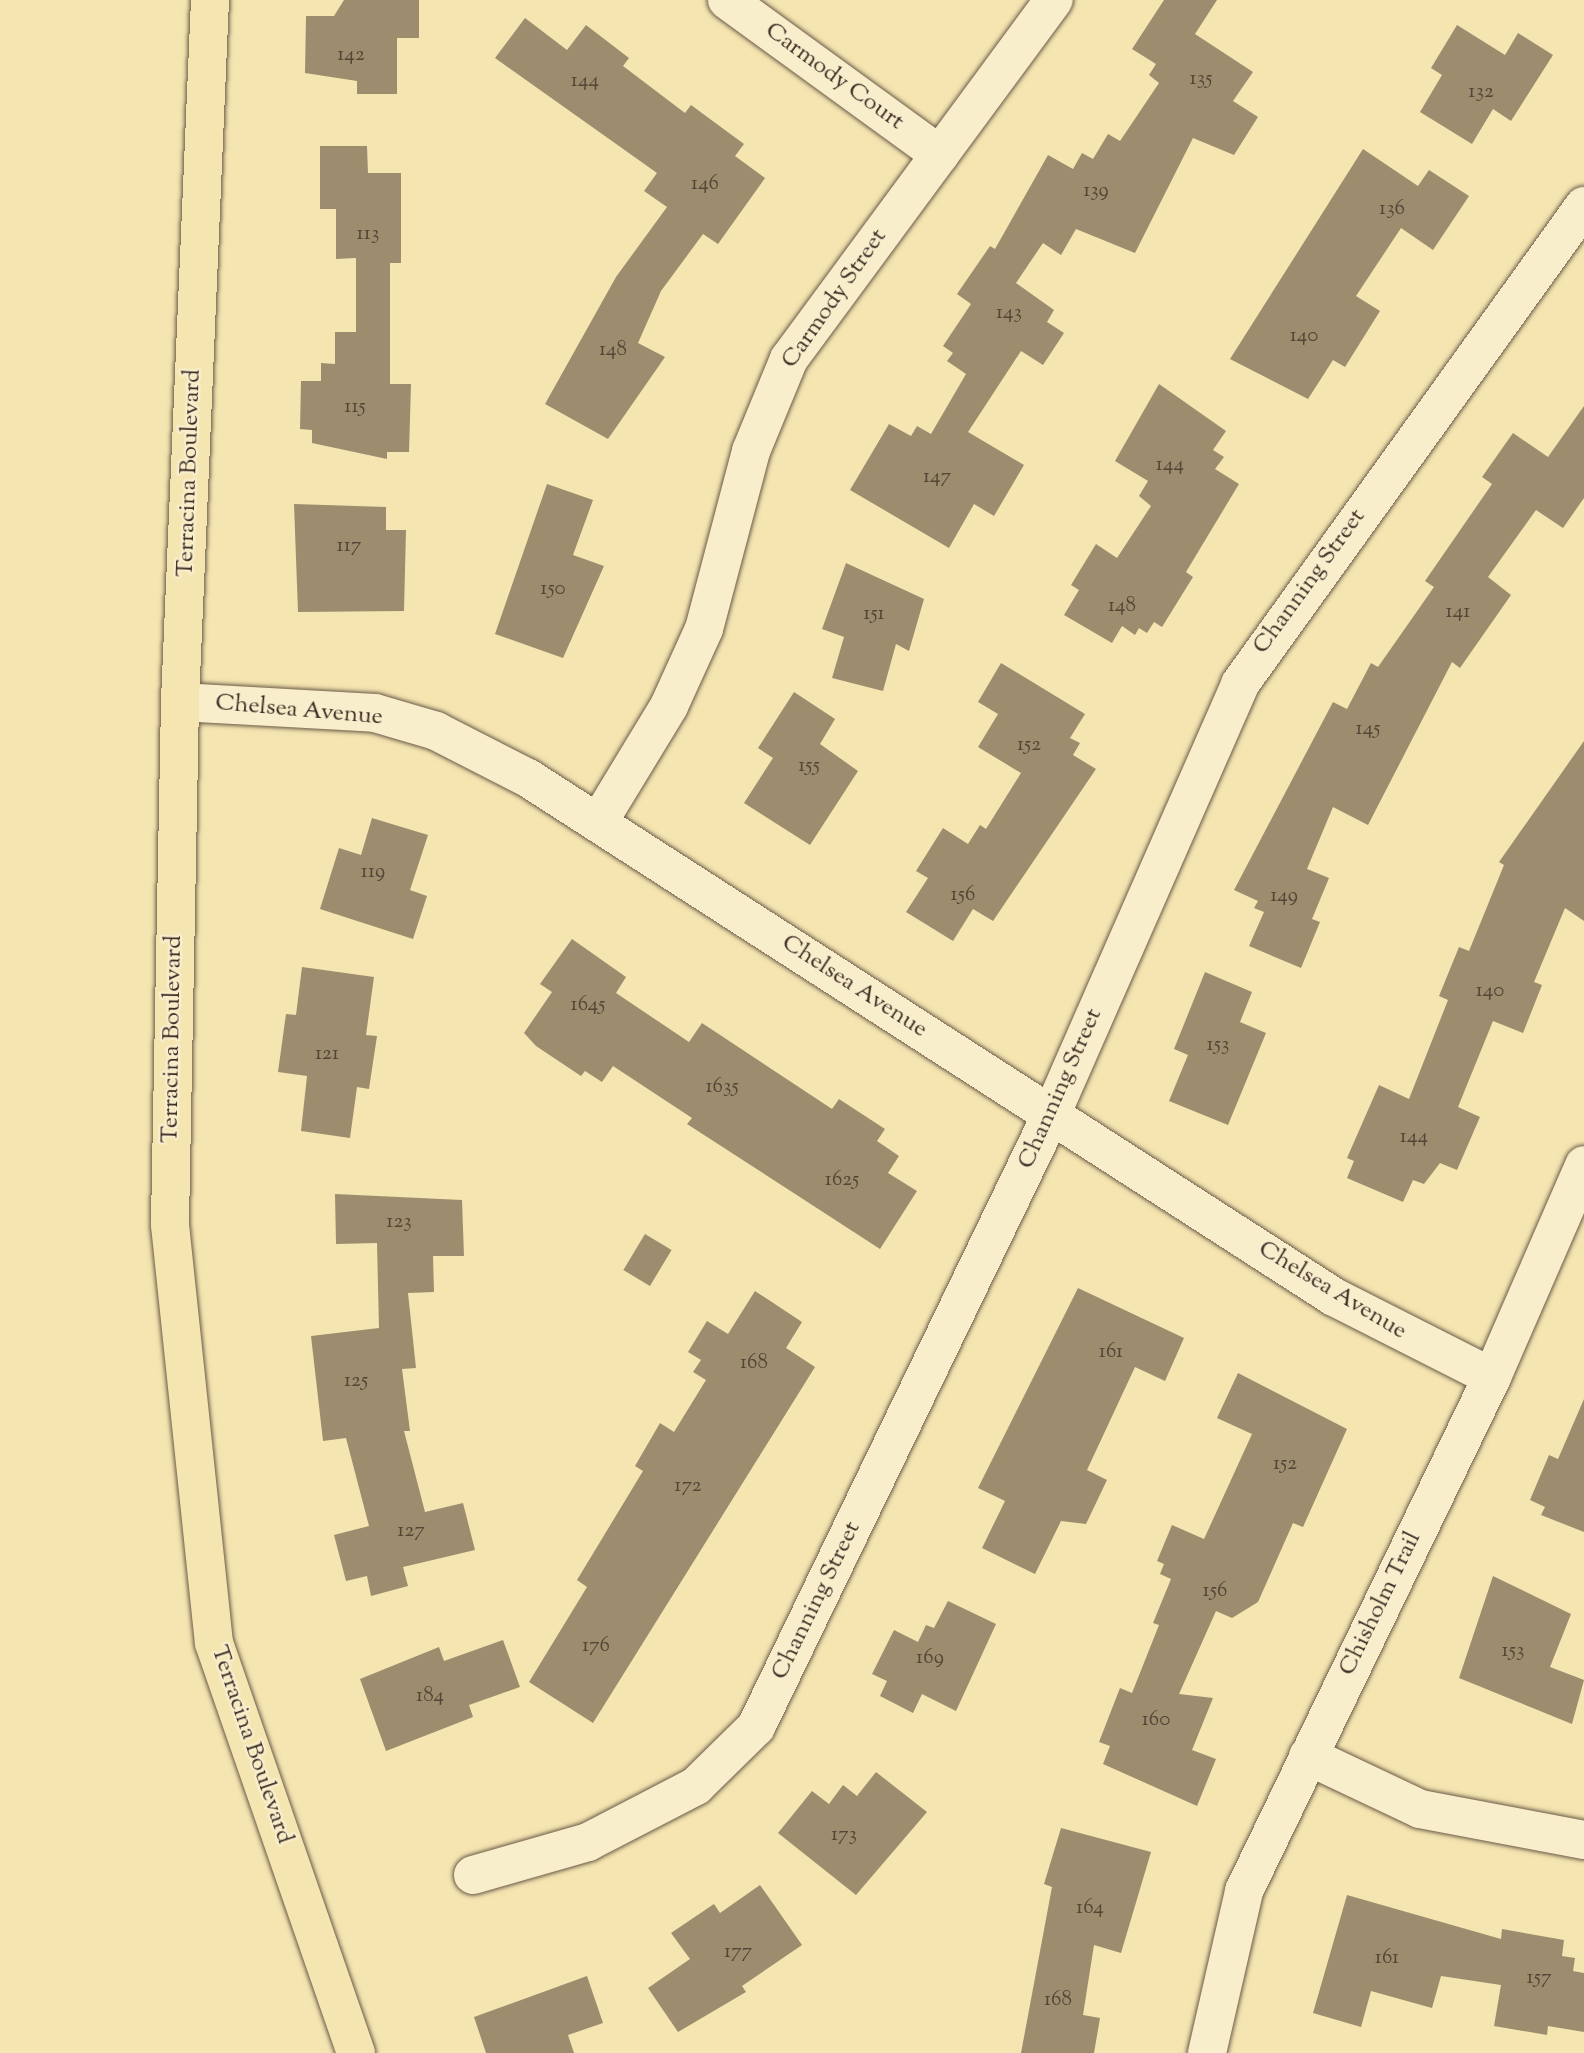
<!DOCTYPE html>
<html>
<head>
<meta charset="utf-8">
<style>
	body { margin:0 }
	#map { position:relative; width:1584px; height:2053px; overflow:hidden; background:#f5e5b1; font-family:"Sorts Mill Goudy",serif }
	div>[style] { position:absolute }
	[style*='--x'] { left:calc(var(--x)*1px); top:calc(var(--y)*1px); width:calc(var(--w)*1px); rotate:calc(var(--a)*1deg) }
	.building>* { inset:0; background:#9d8d6e; transform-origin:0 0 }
	.roads { filter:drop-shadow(0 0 2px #6b5b48) drop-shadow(0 0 2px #6b5b48) }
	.minor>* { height:38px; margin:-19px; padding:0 19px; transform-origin:19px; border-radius:19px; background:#f8eecc }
	.major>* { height:38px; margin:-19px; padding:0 19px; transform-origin:19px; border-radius:19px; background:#f5e5b1 }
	span { translate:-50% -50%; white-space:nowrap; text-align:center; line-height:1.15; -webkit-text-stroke:5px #f8eecc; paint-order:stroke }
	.number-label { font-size:21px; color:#554537 }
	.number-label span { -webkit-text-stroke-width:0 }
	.street-label { font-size:24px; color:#3d2d25 }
</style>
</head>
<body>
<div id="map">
	<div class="building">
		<div style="clip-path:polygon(344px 0,419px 0,419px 38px,397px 38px,397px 94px,357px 94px,357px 81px,305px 73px,306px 16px,334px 16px)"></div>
		<div style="clip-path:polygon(1164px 0,1217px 0,1195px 34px,1253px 72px,1233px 101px,1258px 117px,1234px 155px,1193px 138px,1135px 253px,1076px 229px,1061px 255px,1043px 243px,1016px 283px,1054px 310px,1047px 322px,1064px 333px,1043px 365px,1021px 351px,968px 432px,1024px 465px,994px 516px,974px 504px,949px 548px,850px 490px,889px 424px,911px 436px,917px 426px,931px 434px,966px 374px,947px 361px,953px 353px,943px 346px,971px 304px,957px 294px,990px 246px,995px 249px,1048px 155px,1073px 169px,1082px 153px,1093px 159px,1108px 134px,1120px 141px,1159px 83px,1149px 75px,1156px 64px,1132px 49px)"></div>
		<div style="clip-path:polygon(525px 18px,567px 50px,586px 25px,629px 58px,623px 66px,685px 113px,691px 105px,744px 144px,735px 156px,765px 178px,718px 244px,703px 234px,661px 291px,638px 343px,665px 357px,608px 439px,545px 404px,616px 277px,667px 207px,644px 191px,657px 173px,495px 58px)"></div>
		<div style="clip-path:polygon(1457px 25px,1505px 55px,1518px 33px,1553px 55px,1511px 121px,1493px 109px,1472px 144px,1420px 112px,1442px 75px,1431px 68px)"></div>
		<div style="clip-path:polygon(320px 146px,367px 146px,368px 173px,401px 173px,401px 263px,390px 263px,390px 384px,411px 384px,409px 452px,387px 452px,387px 459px,312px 443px,312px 430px,300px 429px,301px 381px,321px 381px,321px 363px,335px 364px,335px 332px,356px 332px,356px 258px,336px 259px,336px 209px,320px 209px)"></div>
		<div style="clip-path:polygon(1363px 149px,1418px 186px,1429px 170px,1469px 196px,1433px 250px,1401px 228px,1356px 296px,1380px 311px,1345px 367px,1333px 360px,1308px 399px,1230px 359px)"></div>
		<div style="clip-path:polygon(1159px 384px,1226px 431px,1213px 450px,1224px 457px,1215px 469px,1239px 484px,1186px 572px,1193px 577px,1162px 627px,1154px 622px,1147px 633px,1139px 628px,1135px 635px,1122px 626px,1112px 643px,1064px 615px,1079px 590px,1071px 585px,1096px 544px,1117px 558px,1151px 506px,1139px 496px,1148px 481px,1115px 461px)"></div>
		<div style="clip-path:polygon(1584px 406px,1584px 498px,1563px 528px,1536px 510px,1488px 577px,1511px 595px,1460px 668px,1452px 662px,1368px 825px,1333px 807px,1307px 869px,1329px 878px,1312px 919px,1320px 922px,1301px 968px,1249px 946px,1264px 912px,1254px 908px,1258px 901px,1234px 890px,1333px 702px,1347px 709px,1371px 663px,1378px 667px,1434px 587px,1425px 581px,1492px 484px,1482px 477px,1513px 433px,1548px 457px)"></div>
		<div style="clip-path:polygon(547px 484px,593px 500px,573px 555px,604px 566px,563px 658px,495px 634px)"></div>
		<div style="clip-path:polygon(294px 504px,386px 507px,386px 530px,406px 530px,404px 611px,298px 612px)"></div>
		<div style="clip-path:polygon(846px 563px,924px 599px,909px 651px,896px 644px,883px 691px,832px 678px,844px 637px,822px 629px)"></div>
		<div style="clip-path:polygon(1001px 663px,1085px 714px,1070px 738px,1080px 743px,1073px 755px,1096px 769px,993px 921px,973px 909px,953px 941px,906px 912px,928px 878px,916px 871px,943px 828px,968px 844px,980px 825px,986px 829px,1021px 773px,978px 747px,998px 714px,978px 702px)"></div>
		<div style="clip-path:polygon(794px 692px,835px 719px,820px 744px,858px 771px,810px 845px,744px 803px,773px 758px,758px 748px)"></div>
		<div style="clip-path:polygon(1584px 741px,1584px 921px,1565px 908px,1534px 982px,1542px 985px,1523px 1033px,1493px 1021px,1458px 1107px,1480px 1117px,1457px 1170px,1440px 1163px,1424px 1184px,1413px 1180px,1403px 1202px,1347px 1178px,1354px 1161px,1347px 1158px,1379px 1085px,1409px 1099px,1448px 1000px,1439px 996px,1459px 947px,1469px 951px,1504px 865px,1499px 862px)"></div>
		<div style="clip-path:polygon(372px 818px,428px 835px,410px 890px,427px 896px,413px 939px,320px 909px,339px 848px,361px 855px)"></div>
		<div style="clip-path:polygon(572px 939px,626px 977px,616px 993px,689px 1042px,702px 1023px,832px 1109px,839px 1099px,885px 1129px,877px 1141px,899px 1156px,888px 1173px,917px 1191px,880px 1249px,687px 1124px,692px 1118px,613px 1066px,602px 1082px,585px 1071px,581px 1076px,536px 1046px,524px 1033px,552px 992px,540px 984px)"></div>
		<div style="clip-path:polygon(302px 967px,374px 977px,366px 1035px,377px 1036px,369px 1089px,357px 1087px,350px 1138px,301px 1131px,307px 1076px,278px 1072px,286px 1014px,296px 1015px)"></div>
		<div style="clip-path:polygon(1205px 972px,1252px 992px,1240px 1022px,1266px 1033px,1228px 1125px,1169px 1101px,1188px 1055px,1174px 1049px)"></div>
		<div style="clip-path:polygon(335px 1194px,462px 1200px,464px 1256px,433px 1256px,434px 1292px,408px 1293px,416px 1368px,402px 1369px,410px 1431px,404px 1431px,425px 1512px,463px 1503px,475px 1550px,403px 1567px,408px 1586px,371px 1596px,367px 1576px,346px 1581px,334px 1535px,369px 1526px,346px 1438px,323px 1441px,311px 1336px,379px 1328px,377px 1243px,336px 1244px)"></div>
		<div style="left:645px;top:1234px;width:31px;height:42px;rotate:31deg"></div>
		<div style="clip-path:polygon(1078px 1288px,1184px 1338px,1165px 1381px,1135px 1367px,1087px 1470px,1107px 1480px,1086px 1524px,1061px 1521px,1035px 1574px,982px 1548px,1005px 1501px,978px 1488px)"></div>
		<div style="clip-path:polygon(755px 1291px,802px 1322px,786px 1348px,815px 1367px,593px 1723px,529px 1682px,587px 1587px,577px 1580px,643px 1471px,635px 1466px,660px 1423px,674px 1432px,706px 1380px,693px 1372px,701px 1360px,688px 1352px,707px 1321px,728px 1334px)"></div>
		<div style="clip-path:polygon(1238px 1373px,1347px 1429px,1303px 1527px,1293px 1523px,1258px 1602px,1232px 1618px,1216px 1611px,1179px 1694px,1213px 1698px,1192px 1750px,1216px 1759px,1197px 1806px,1103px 1764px,1110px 1746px,1099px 1742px,1120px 1688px,1132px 1693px,1159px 1625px,1153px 1623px,1171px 1579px,1160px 1574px,1164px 1564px,1157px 1561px,1172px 1525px,1204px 1539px,1252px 1434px,1217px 1418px)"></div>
		<div style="clip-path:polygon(1584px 1399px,1584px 1532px,1541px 1515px,1545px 1507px,1530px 1500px,1549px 1455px,1558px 1459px)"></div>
		<div style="clip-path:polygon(1493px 1576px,1571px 1614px,1550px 1667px,1584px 1680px,1572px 1724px,1459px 1678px)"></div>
		<div style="clip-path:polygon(948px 1601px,996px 1624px,956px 1711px,922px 1694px,913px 1713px,880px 1696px,887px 1681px,872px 1674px,894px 1630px,918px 1642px,926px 1625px,934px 1628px)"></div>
		<div style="clip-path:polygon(503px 1640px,520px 1687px,469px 1705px,473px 1717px,386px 1751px,360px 1679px,439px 1647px,444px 1661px)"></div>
		<div style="clip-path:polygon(876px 1772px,927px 1812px,856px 1895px,778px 1833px,812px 1791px,829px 1804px,843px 1785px,857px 1796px)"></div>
		<div style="clip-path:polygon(1061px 1828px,1151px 1852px,1121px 1953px,1094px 1945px,1083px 2015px,1100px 2018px,1094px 2053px,1021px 2053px,1052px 1887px,1044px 1884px)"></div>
		<div style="clip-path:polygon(760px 1885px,802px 1945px,742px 1986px,746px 1992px,678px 2032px,648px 1988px,690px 1959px,671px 1933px,714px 1904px,720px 1913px)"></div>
		<div style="clip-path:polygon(1347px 1895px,1501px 1939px,1502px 1929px,1564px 1940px,1562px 1956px,1575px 1958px,1573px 1971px,1584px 1973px,1584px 2032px,1548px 2026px,1547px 2035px,1494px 2026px,1501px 1985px,1441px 1976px,1432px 2008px,1371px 1991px,1361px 2027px,1313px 2013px)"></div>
		<div style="clip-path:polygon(587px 1976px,603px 2023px,568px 2035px,574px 2053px,486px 2053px,474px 2017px)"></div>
	</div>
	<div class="roads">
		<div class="minor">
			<div style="--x:727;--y:0;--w:263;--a:36"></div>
			<div style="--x:180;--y:702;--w:195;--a:3.2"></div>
			<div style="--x:375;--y:713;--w:64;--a:16.4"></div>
			<div style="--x:436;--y:731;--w:103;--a:27.1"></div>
			<div style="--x:528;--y:778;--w:959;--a:32.78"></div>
			<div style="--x:1334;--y:1297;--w:177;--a:26.9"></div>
			<div style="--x:598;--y:823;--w:137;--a:-58.7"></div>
			<div style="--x:669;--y:706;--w:85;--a:-65.6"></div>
			<div style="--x:704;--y:629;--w:184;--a:-75.2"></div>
			<div style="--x:751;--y:451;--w:100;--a:-67.6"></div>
			<div style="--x:789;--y:359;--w:446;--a:-53.6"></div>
			<div style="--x:1308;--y:1756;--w:124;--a:25.3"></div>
			<div style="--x:1420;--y:1809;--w:167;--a:10.7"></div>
			<div style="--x:473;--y:1875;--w:120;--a:-16"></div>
			<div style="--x:588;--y:1842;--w:122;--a:-27.4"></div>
			<div style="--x:696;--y:1786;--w:84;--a:-44.5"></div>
			<div style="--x:756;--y:1727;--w:682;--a:-64.26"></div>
			<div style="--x:1052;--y:1113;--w:468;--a:-66.3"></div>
			<div style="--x:1240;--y:684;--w:589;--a:-54.26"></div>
			<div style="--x:1207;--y:2053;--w:166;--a:-77.1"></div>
			<div style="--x:1244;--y:1891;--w:571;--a:-64.24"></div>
			<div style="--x:1492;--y:1377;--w:231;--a:-66.5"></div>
		</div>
		<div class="major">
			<div style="--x:210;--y:0;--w:703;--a:92.45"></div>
			<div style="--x:180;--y:702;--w:523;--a:91.1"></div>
			<div style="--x:170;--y:1225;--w:420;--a:84"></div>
			<div style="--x:214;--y:1643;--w:434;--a:70.9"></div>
		</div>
	</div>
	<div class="number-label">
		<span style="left:351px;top:55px">142</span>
		<span style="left:1201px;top:79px">135</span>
		<span style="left:585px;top:81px">144</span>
		<span style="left:1481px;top:92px">132</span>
		<span style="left:705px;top:184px">146</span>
		<span style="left:1096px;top:191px">139</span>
		<span style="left:1392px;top:209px">136</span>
		<span style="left:368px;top:234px">113</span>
		<span style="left:1009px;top:313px">143</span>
		<span style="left:1304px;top:336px">140</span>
		<span style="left:613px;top:350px">148</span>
		<span style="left:355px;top:407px">115</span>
		<span style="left:1170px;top:465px">144</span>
		<span style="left:937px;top:477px">147</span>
		<span style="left:349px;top:546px">117</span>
		<span style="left:553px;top:589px">150</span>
		<span style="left:1122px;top:606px">148</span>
		<span style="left:1458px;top:612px">141</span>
		<span style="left:874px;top:614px">151</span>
		<span style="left:1368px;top:729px">145</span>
		<span style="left:1029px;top:745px">152</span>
		<span style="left:809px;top:766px">155</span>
		<span style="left:373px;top:872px">119</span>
		<span style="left:963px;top:895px">156</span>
		<span style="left:1284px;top:896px">149</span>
		<span style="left:1490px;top:991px">140</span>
		<span style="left:588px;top:1005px">1645</span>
		<span style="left:1218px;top:1045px">153</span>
		<span style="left:327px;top:1054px">121</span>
		<span style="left:722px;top:1087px">1635</span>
		<span style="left:1414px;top:1137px">144</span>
		<span style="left:842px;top:1180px">1625</span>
		<span style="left:399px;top:1222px">123</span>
		<span style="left:1111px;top:1352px">161</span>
		<span style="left:754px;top:1363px">168</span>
		<span style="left:356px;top:1381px">125</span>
		<span style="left:1285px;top:1464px">152</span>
		<span style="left:688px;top:1486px">172</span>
		<span style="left:411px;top:1531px">127</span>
		<span style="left:1215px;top:1591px">156</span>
		<span style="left:596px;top:1646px">176</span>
		<span style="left:1513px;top:1651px">153</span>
		<span style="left:930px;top:1658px">169</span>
		<span style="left:430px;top:1696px">184</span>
		<span style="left:1156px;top:1720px">160</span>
		<span style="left:844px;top:1835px">173</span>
		<span style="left:1090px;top:1908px">164</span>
		<span style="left:738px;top:1952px">177</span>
		<span style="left:1387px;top:1958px">161</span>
		<span style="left:1539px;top:1978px">157</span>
		<span style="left:1058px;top:2000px">168</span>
	</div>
	<div class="street-label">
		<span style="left:834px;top:77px;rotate:36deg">Carmody Court</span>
		<span style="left:835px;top:299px;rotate:-55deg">Carmody Street</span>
		<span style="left:190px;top:473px;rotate:-88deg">Terracina Boulevard</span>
		<span style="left:1310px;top:582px;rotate:-54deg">Channing Street</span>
		<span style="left:299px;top:711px;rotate:5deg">Chelsea Avenue</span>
		<span style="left:854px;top:987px;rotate:33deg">Chelsea Avenue</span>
		<span style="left:173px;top:1039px;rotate:-89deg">Terracina Boulevard</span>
		<span style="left:1061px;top:1089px;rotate:-66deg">Channing Street</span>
		<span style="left:1332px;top:1291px;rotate:31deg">Chelsea Avenue</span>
		<span style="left:817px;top:1601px;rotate:-64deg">Channing Street</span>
		<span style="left:1381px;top:1604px;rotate:-64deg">Chisholm Trail</span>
		<span style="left:251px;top:1745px;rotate:71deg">Terracina Boulevard</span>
	</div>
</div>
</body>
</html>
